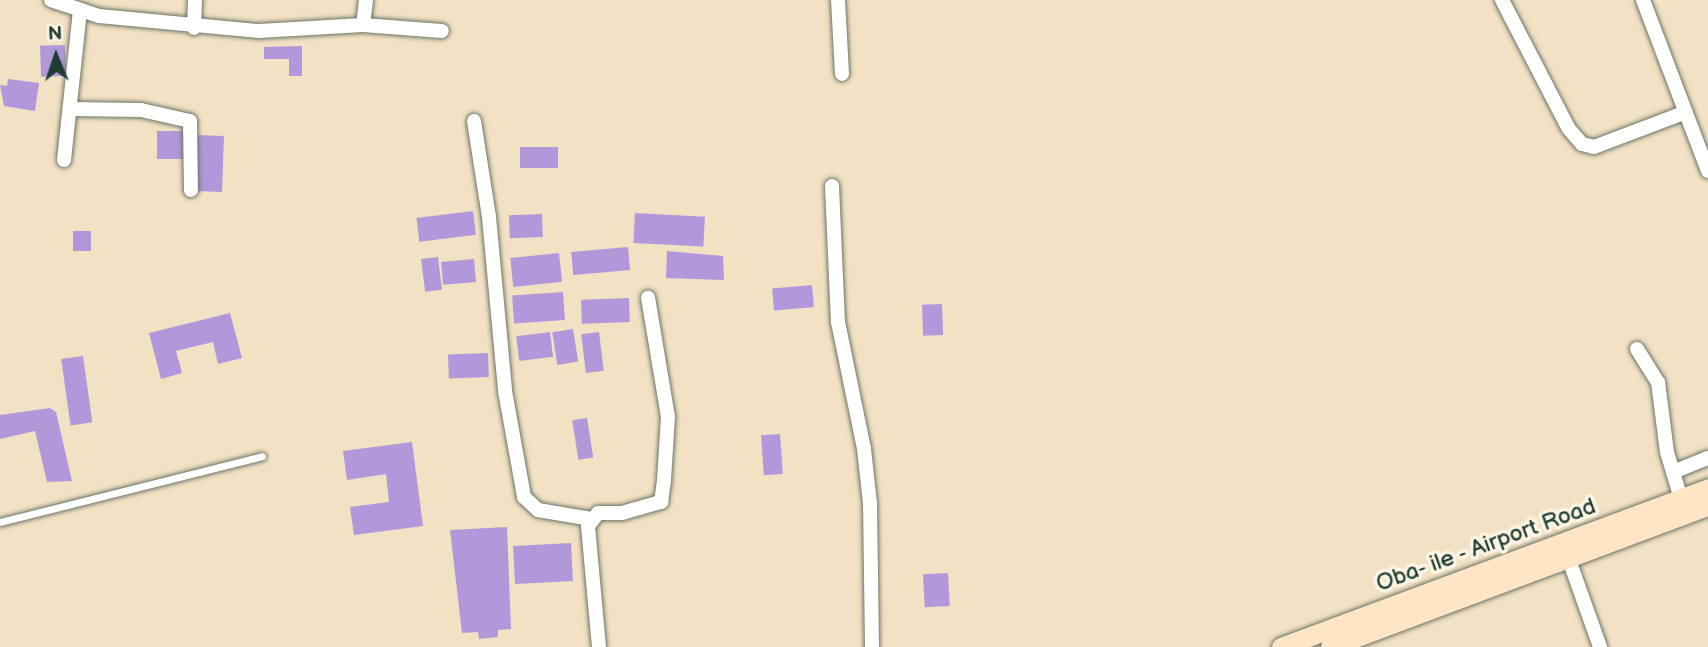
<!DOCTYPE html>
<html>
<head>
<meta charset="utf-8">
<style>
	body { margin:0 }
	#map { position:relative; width:1708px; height:647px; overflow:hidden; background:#f3e1c3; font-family:"Balsamiq Sans",sans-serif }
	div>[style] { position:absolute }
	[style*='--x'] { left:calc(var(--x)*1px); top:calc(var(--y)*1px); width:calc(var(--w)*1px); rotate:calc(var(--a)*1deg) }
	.building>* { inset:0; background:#b098da; transform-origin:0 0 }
	.roads { filter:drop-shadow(0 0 2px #697666) drop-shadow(0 0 2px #697666) }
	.lane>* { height:7px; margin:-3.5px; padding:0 3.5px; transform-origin:3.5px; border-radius:3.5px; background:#fff }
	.street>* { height:14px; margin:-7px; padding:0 7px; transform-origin:7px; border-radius:7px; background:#fff }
	.secondary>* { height:19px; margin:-9.5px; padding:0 9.5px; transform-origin:9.5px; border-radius:9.5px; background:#fde5c5 }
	span { translate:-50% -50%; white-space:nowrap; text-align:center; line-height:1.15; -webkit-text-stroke:7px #fcf5e5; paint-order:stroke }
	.street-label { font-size:23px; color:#1f3d34 }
	.north { position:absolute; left:21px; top:21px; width:70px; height:70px; -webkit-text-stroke:5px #fcf5e5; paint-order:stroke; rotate:358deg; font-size:19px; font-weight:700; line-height:28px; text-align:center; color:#1f3d34 }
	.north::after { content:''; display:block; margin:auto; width:24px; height:32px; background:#1f3d34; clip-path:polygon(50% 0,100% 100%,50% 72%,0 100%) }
</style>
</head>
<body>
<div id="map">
	<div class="building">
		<div style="left:65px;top:45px;width:31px;height:25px;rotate:88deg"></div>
		<div style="clip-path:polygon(302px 46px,302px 76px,289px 76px,289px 59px,264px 59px,264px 47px)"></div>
		<div style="clip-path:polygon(8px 79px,39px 83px,35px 111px,4px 106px,0 85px,7px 86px)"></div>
		<div style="left:157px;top:131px;width:30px;height:28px"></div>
		<div style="left:197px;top:135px;width:27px;height:56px;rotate:2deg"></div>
		<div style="left:520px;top:147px;width:38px;height:21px"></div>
		<div style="left:473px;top:211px;width:24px;height:57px;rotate:83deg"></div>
		<div style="left:635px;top:213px;width:70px;height:30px;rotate:3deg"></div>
		<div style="left:542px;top:214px;width:23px;height:33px;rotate:88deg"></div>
		<div style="left:91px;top:231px;width:20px;height:18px;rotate:90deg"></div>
		<div style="left:628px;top:247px;width:23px;height:57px;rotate:85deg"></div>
		<div style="clip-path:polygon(667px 251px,723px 256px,724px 280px,666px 278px)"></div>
		<div style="left:559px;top:253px;width:29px;height:49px;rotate:84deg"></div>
		<div style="left:438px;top:257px;width:33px;height:17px;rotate:83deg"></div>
		<div style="left:474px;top:259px;width:23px;height:33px;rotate:85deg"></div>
		<div style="left:812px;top:285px;width:22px;height:40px;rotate:85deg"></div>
		<div style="left:563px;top:292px;width:28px;height:51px;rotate:86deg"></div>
		<div style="left:629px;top:298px;width:24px;height:48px;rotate:88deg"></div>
		<div style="left:942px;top:304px;width:31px;height:20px;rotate:88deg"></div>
		<div style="clip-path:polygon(230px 313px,242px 358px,218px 364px,213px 342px,176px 351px,182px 373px,161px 379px,149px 333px)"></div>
		<div style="left:573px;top:329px;width:33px;height:21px;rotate:81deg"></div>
		<div style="left:550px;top:332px;width:25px;height:34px;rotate:83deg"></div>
		<div style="left:599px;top:332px;width:39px;height:18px;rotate:83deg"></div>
		<div style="left:488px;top:353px;width:24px;height:40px;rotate:88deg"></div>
		<div style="left:83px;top:356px;width:67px;height:22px;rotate:82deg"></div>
		<div style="clip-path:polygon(50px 408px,56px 412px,72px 481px,47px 482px,35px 431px,0 439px,0 415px)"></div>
		<div style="left:587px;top:418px;width:40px;height:15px;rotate:81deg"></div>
		<div style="left:780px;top:434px;width:40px;height:19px;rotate:86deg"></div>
		<div style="clip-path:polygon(412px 442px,423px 526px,354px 535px,350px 507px,389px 502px,386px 474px,347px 480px,343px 451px)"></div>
		<div style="clip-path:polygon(507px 527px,511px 629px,498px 630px,498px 637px,479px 639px,478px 632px,462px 633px,450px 530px)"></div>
		<div style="left:571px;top:543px;width:38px;height:58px;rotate:87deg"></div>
		<div style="left:948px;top:573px;width:33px;height:25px;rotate:87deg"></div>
	</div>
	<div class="roads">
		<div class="lane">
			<div style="--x:0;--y:522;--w:270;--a:-14.1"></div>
		</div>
		<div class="street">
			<div style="--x:51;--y:0;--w:51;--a:18.4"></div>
			<div style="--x:99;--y:16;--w:161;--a:5.4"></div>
			<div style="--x:259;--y:31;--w:104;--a:-3.3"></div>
			<div style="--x:363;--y:25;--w:25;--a:-83"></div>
			<div style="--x:838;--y:0;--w:74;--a:86.9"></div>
			<div style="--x:1502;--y:0;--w:145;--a:62.6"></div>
			<div style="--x:1569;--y:129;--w:20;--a:49"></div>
			<div style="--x:1582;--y:144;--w:12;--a:14"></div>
			<div style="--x:1594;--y:147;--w:98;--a:-20.8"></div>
			<div style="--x:1643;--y:0;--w:183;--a:69.2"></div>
			<div style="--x:363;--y:25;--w:79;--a:4.3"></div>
			<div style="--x:194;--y:28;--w:28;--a:-88"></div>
			<div style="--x:70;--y:109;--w:71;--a:0.8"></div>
			<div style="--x:141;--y:110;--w:50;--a:12.7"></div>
			<div style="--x:190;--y:121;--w:69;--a:89.2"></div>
			<div style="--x:474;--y:121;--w:97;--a:81.1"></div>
			<div style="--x:489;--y:217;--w:175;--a:84.7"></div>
			<div style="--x:505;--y:391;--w:108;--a:79.8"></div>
			<div style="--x:524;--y:497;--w:19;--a:43"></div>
			<div style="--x:538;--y:510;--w:54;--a:9.6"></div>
			<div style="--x:64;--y:160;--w:151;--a:-83.9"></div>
			<div style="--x:832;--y:186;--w:136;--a:87.5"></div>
			<div style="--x:838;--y:322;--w:130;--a:78.4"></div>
			<div style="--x:864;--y:449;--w:54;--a:83.7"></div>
			<div style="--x:870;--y:503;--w:144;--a:89.2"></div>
			<div style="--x:1637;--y:349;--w:39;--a:58"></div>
			<div style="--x:1658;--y:382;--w:71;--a:82.7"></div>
			<div style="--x:1667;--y:452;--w:49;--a:73.4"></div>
			<div style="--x:1673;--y:472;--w:38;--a:-22"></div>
			<div style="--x:1568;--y:557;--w:96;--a:70.4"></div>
			<div style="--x:599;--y:647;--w:121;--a:-95.2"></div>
			<div style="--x:588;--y:526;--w:16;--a:-52"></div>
			<div style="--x:598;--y:513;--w:24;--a:0"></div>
			<div style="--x:622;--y:513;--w:41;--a:-15.8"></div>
			<div style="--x:661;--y:502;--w:22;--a:-82"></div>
			<div style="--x:664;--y:480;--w:63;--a:-86.4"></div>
			<div style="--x:668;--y:417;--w:121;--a:-99.5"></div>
		</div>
		<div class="secondary">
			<div style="--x:1281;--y:647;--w:456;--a:-20.4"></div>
			<div style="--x:1330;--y:647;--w:403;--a:-20.5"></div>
		</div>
	</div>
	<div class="street-label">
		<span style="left:1486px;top:545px;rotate:-20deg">Oba- ile - Airport Road</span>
	</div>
	<div class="north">N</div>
</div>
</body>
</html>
